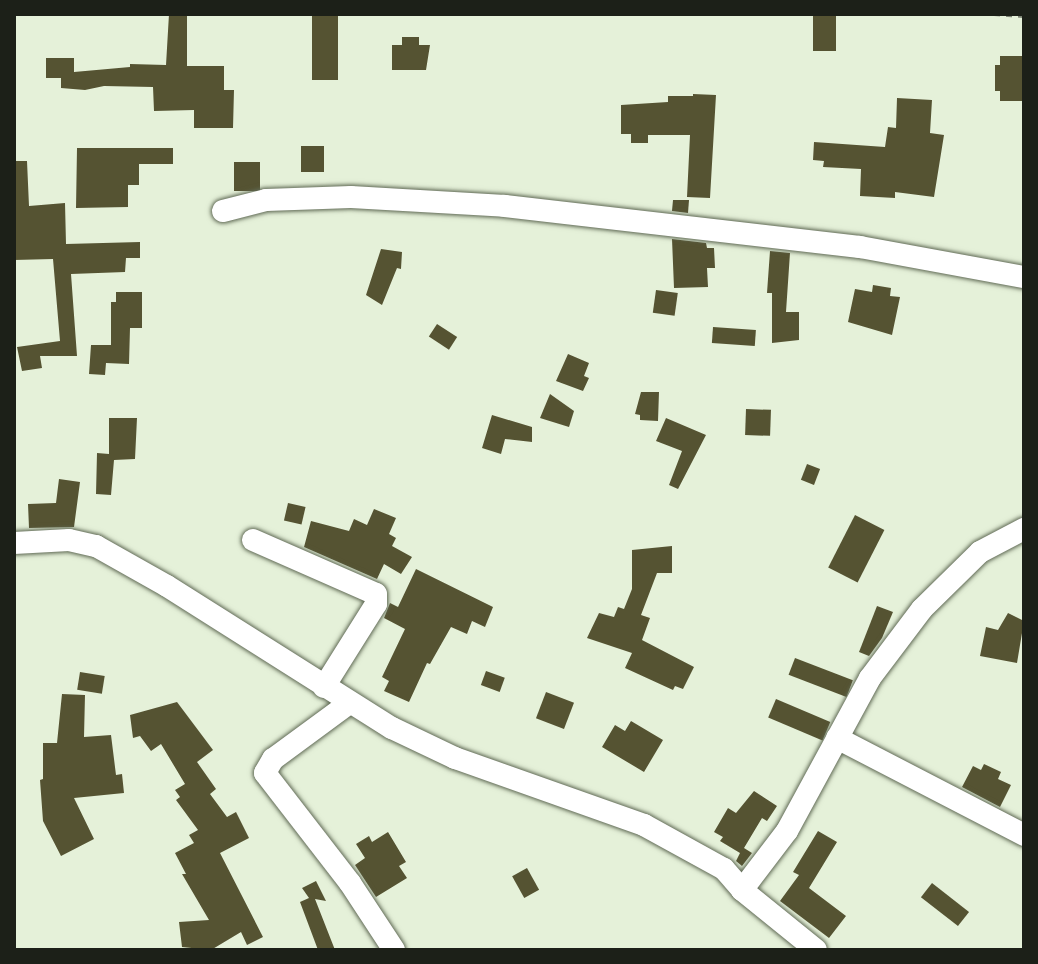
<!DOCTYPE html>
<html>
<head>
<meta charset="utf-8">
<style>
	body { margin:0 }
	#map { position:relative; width:1038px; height:964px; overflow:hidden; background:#e5f1d9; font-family:"Times New Roman",serif }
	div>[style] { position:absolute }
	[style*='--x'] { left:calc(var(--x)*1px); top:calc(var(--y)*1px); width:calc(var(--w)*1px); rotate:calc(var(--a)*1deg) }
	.building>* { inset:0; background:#555332; transform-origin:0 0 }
	.path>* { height:3px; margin-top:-1.5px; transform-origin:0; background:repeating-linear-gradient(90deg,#7a8172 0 6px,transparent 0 12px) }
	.roads { filter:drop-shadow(0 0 2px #606a55) drop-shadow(0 0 2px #606a55) }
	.street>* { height:22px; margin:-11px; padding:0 11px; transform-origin:11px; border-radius:11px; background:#fff }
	span { translate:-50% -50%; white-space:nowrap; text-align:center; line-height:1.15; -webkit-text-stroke:8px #f3ffe6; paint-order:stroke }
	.frame { position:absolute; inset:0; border:16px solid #1c2018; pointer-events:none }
</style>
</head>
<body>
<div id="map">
	<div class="building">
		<div style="clip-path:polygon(169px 14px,187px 14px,187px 66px,224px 66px,224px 90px,234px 90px,233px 128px,194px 128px,194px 110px,154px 111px,153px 87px,104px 86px,85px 90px,61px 88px,61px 78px,46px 78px,46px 58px,74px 58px,74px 72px,130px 67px,130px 64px,166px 65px)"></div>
		<div style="left:312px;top:14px;width:26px;height:66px"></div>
		<div style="left:813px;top:14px;width:23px;height:37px"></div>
		<div style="clip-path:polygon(402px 37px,419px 37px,419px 45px,430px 45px,426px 70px,392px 70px,392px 45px,402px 45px)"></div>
		<div style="clip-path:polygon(1000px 56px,1024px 56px,1024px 101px,1000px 101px,1000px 91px,995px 91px,995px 65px,1000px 65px)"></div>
		<div style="clip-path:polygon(693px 94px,716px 95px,710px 198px,687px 197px,690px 135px,648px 135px,648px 143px,631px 143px,631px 134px,621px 134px,621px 105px,668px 102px,668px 96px,693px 96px)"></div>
		<div style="clip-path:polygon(897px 98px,932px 100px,930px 133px,944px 135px,934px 197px,895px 192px,895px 198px,860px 196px,861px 169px,823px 167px,824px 161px,813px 160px,814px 142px,885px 147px,888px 127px,896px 128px)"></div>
		<div style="left:301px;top:146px;width:23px;height:26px"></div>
		<div style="clip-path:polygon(77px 148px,173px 148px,173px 164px,139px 164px,139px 185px,128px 185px,128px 207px,76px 208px)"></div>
		<div style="clip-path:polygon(14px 161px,27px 161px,29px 206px,65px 203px,66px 244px,140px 242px,140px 258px,126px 258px,125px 272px,71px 274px,77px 356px,40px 356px,42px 368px,22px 371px,17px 347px,60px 341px,53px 259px,14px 260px)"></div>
		<div style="left:234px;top:162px;width:26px;height:29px"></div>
		<div style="clip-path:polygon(673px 200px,689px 200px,688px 213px,672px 211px)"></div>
		<div style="clip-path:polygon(672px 239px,706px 243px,707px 248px,714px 248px,715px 268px,707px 268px,708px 287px,674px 288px)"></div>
		<div style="clip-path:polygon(381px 249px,402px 252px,401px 269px,397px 268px,382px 305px,366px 295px)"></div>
		<div style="clip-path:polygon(770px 251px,790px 253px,786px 312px,799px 312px,799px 340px,772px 343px,772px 293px,767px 293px)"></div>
		<div style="clip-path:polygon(873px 285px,891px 288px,890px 296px,900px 297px,892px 335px,848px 322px,855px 289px,872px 292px)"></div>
		<div style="left:656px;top:290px;width:22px;height:23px;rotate:8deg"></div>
		<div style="clip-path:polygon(116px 292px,142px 292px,142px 328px,130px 328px,129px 364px,106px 363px,105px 375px,89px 374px,91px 345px,111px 345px,111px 302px,116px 302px)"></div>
		<div style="left:437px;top:324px;width:24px;height:15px;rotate:33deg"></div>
		<div style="left:713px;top:327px;width:43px;height:16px;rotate:4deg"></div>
		<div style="clip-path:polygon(568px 354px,589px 363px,584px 376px,589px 378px,583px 391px,556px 381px)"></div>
		<div style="clip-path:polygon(641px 392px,659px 392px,658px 421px,640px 420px,640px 415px,635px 414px)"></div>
		<div style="clip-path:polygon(550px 394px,574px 411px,569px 427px,540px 418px)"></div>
		<div style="left:746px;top:409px;width:25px;height:26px;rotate:2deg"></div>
		<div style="clip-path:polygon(492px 415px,532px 427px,532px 442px,505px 439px,501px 454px,482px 448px)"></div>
		<div style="clip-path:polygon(109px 418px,137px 418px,135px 459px,114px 460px,111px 495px,96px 494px,97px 453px,109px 454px)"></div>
		<div style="clip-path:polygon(666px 418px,706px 435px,678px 489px,669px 485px,682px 451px,656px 441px)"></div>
		<div style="left:807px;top:464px;width:14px;height:17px;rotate:21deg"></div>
		<div style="clip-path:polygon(59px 479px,80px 482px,74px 527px,29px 528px,28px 504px,56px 503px)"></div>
		<div style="left:288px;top:503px;width:18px;height:18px;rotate:13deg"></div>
		<div style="clip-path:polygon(374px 509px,396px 518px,389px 534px,396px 538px,392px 546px,412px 557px,401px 574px,384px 564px,377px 579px,304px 547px,311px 521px,349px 531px,354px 519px,367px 525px)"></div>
		<div style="left:855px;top:515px;width:33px;height:59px;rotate:27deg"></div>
		<div style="clip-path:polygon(672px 546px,672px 573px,657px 573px,641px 615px,650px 618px,642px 640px,694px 667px,683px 689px,675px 686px,673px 690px,625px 668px,632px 653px,587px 638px,599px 613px,614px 617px,618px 607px,624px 609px,632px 589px,632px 550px)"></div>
		<div style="clip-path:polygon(416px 569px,493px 607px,485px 627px,472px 621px,467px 634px,451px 627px,430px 664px,427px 663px,409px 702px,384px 691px,389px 681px,382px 677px,405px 629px,384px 618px,390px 603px,398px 607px)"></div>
		<div style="clip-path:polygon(877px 606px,893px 612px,882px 638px,869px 656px,859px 652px)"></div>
		<div style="clip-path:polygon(1008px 613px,1024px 621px,1017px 663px,980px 656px,986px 627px,998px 630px)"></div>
		<div style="left:795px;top:658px;width:62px;height:18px;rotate:21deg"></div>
		<div style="left:486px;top:671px;width:20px;height:15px;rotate:20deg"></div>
		<div style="left:80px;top:672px;width:25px;height:18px;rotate:9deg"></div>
		<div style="left:546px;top:692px;width:30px;height:28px;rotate:21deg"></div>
		<div style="clip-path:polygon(62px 694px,85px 695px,84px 737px,111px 735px,116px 775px,122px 774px,124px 793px,74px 798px,94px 839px,61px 856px,43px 821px,40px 780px,43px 779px,43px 743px,57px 743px)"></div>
		<div style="left:776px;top:699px;width:59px;height:20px;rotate:23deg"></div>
		<div style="clip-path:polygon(177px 702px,213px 750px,197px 762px,216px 789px,210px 794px,227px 817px,236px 812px,249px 838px,220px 853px,263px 937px,247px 945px,241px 932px,211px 950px,182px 947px,179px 922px,209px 920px,182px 874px,186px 874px,175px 853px,194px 843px,189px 835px,198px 830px,176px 800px,180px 797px,175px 790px,185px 784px,161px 744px,151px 751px,140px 736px,133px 738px,130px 715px)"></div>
		<div style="clip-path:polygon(631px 721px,663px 740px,644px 772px,602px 747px,615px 725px,625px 731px)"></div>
		<div style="clip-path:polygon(984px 764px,1001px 772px,998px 779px,1011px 785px,1000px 807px,962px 787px,973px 766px,981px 770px)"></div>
		<div style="clip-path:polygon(754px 791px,777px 806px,767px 821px,762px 818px,744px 848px,752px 853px,742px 866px,736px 861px,740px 853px,720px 841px,723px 837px,714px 832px,728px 808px,736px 813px)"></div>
		<div style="clip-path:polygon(818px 831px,837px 842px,809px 888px,846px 916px,829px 938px,780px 901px,799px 875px,793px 872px)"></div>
		<div style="clip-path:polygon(388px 832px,406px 862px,399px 866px,407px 878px,376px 897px,355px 865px,365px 858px,356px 844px,369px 836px,372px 842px)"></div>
		<div style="left:527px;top:868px;width:25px;height:17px;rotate:61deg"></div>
		<div style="clip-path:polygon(316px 881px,326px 901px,315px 899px,335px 950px,318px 950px,300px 902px,309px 898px,302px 888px)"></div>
		<div style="left:932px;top:883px;width:47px;height:18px;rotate:38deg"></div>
	</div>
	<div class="path">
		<div style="--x:994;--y:14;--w:30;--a:4"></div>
	</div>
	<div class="roads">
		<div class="street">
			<div style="--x:223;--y:211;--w:44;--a:-14.3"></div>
			<div style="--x:266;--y:200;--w:85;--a:-2"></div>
			<div style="--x:351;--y:197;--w:154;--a:3.3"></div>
			<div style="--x:505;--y:206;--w:357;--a:6.6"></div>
			<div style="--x:860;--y:247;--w:167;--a:10.4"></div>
			<div style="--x:253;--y:540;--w:134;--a:23.7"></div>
			<div style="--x:376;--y:594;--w:10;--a:90"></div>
			<div style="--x:376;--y:604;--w:98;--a:122.1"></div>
			<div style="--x:14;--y:543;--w:55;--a:-3.1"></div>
			<div style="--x:69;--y:540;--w:28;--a:13"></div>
			<div style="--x:96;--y:546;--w:81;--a:29.4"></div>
			<div style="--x:167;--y:586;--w:266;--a:32.3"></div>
			<div style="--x:392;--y:728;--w:70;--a:25.5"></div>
			<div style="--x:455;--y:758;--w:201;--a:19.5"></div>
			<div style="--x:644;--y:825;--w:91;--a:28.8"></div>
			<div style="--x:724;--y:869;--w:28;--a:49"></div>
			<div style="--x:742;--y:890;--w:74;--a:-52.7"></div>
			<div style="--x:787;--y:831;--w:174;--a:-61.5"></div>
			<div style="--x:870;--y:678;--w:86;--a:-53"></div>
			<div style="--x:922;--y:609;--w:81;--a:-44.5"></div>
			<div style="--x:980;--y:552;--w:50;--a:-27.6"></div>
			<div style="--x:348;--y:704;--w:93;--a:143.7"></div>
			<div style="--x:273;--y:759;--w:16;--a:120"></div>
			<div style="--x:265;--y:773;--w:139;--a:52.3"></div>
			<div style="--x:350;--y:883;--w:80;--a:56.7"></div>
			<div style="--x:837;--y:738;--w:211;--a:27.4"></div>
			<div style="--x:742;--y:890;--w:95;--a:39"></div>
		</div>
	</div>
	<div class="frame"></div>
</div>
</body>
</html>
